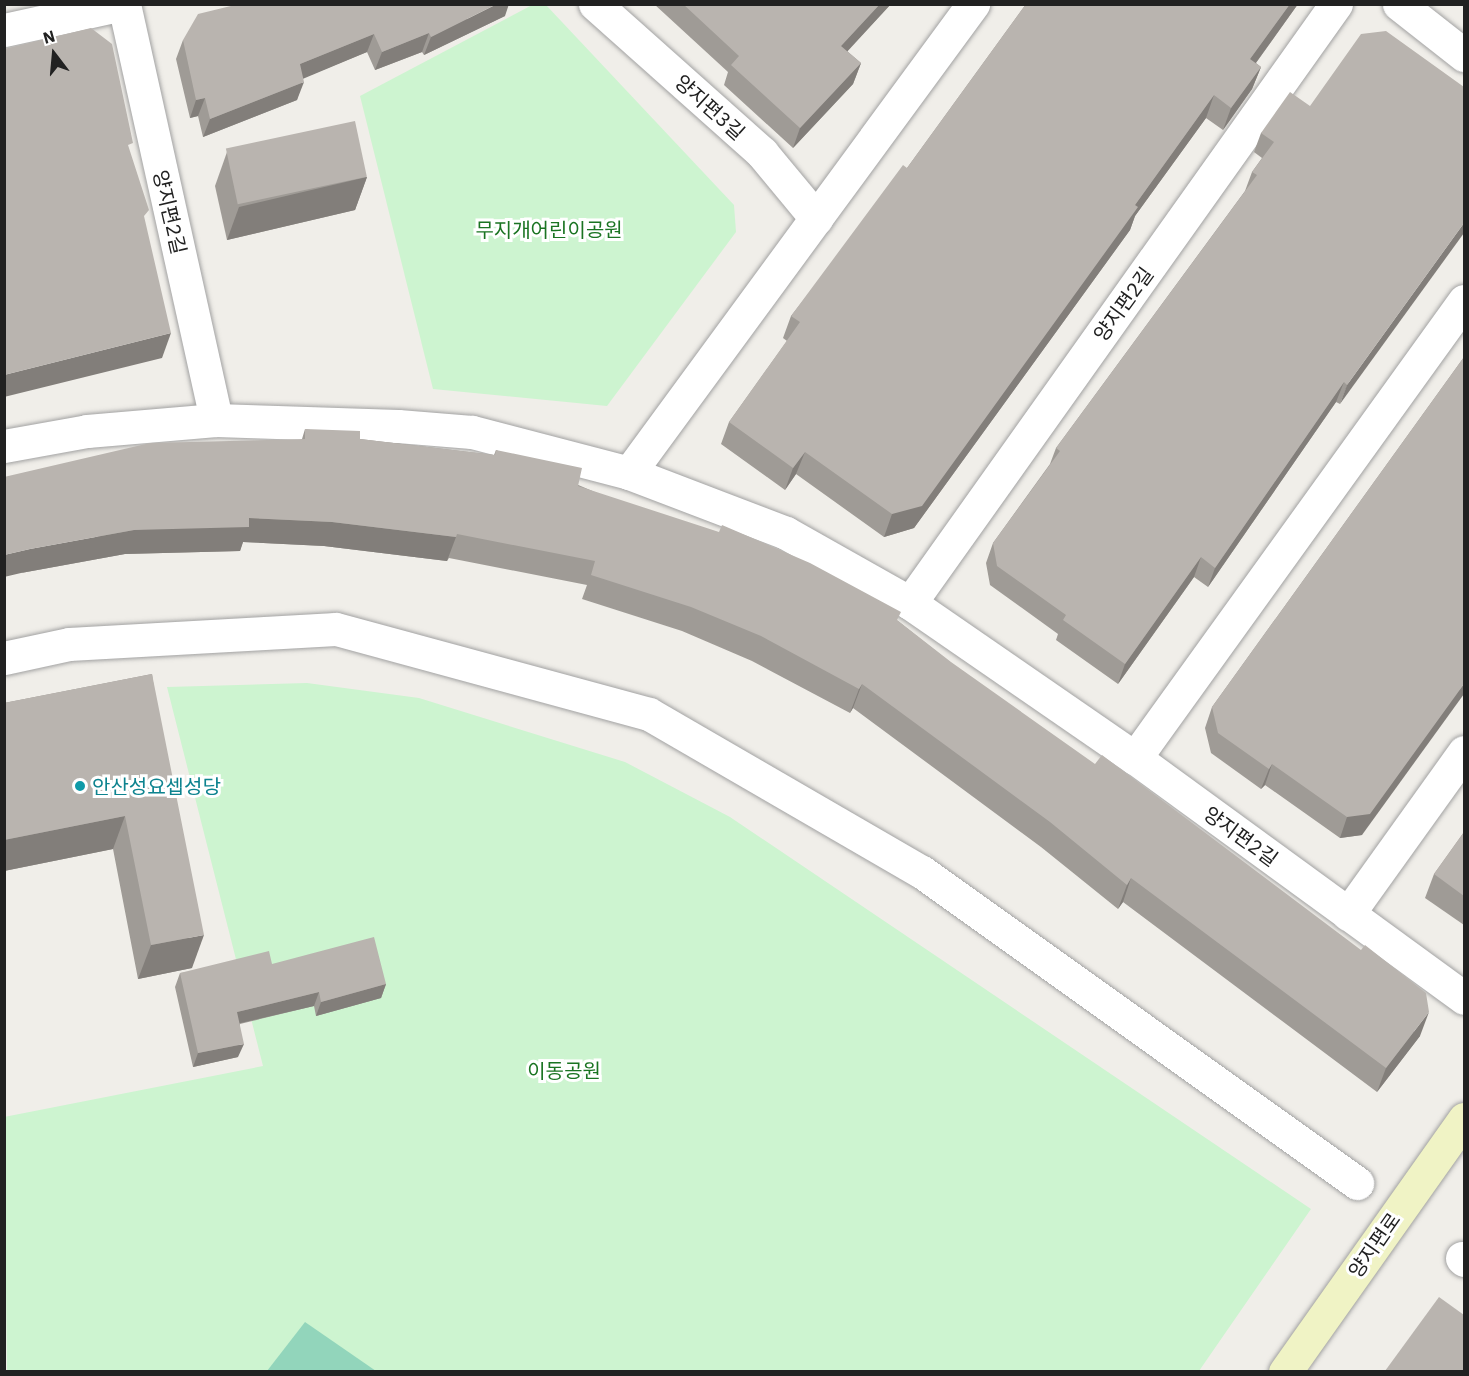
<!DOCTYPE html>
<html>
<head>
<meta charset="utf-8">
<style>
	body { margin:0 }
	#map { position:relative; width:1469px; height:1376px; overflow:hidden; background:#f0eee9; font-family:"IBM Plex Sans","Noto Sans KR",sans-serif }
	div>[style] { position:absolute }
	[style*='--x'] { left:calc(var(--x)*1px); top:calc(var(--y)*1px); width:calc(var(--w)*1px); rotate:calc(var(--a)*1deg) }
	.park>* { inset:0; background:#cdf4d0 }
	.pitch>* { inset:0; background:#92d5bb }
	.roads { filter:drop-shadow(0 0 2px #a2a2a2) drop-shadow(0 0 2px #a2a2a2) }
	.street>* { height:33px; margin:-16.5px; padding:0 16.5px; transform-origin:16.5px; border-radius:16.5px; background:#fff }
	.secondary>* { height:33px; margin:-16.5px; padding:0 16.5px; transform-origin:16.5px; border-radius:16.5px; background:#f0f3c5 }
	.wall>* { inset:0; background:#9f9b96 }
	.shaded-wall>* { inset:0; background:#827e7a }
	.building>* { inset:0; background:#b9b4af; transform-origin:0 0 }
	.dots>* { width:16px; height:16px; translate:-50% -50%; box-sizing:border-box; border:3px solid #fff; border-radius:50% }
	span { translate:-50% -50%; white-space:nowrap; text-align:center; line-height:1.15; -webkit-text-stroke:6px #fff; paint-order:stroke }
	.street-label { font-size:20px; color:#212121 }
	.park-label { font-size:20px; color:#1a7422 }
	.culture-label { font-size:20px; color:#0d838f }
	.left { translate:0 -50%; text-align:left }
	.frame { position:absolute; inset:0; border:6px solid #212121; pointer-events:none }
	.north { position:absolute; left:24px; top:24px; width:60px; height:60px; -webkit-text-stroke:4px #fff; paint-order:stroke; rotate:344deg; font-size:16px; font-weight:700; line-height:24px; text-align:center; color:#212121 }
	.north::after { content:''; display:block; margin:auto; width:21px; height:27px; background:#212121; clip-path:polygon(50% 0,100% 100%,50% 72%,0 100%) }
</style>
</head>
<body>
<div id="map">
	<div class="park">
		<div style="clip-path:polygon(534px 4px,546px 5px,734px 205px,736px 232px,607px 406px,433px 389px,360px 96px)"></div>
		<div style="clip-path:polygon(307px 683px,419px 698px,625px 762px,730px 817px,1311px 1209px,1199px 1371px,7px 1371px,4px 1117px,263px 1066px,167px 687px)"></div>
	</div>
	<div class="pitch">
		<div style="clip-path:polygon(305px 1322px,376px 1371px,267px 1371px)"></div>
	</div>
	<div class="roads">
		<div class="street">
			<div style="--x:124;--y:4;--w:426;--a:77.5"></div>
			<div style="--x:595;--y:4;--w:224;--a:41.7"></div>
			<div style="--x:762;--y:153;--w:85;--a:50.3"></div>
			<div style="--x:1399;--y:4;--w:83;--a:38.1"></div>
			<div style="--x:4;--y:30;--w:122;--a:-12.3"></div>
			<div style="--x:4;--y:446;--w:84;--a:-10.2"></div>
			<div style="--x:87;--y:431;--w:129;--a:-4.9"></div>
			<div style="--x:216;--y:420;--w:182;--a:1.9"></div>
			<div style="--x:398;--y:426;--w:74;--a:4.6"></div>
			<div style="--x:472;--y:432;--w:162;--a:14.6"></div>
			<div style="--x:629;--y:473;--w:168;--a:20.9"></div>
			<div style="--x:786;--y:533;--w:142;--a:29.4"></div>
			<div style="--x:910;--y:603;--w:273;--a:34.6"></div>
			<div style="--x:1135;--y:758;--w:407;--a:36.1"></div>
			<div style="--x:629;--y:473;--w:582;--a:-53.74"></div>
			<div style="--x:910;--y:603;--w:735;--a:-54.58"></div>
			<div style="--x:4;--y:658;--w:66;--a:-12.2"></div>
			<div style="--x:69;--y:644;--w:267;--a:-3.2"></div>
			<div style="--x:336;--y:629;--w:324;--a:15.2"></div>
			<div style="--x:649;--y:714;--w:315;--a:30.1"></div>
			<div style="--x:922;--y:872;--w:535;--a:35.56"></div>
			<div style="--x:1135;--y:758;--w:563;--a:-54.25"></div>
			<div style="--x:1348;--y:914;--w:199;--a:-54.4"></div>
			<div style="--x:1462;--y:1258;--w:3;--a:45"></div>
		</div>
		<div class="secondary">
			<div style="--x:1285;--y:1372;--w:310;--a:-54.7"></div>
		</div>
	</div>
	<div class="wall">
		<div style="clip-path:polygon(654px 4px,891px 4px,847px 51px,861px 63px,853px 84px,793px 148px,724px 85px,728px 72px)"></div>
		<div style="clip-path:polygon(1026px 4px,1298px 4px,1256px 63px,1261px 67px,1252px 89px,1223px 130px,1206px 118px,1135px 216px,1130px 230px,914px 528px,884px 537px,796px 474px,785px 490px,721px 444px,729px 422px,787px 341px,783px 338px,791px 316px,907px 168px)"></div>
		<div style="clip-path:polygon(505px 16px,424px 55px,422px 52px,375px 70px,367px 52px,303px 78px,297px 100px,203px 137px,198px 116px,190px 118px,176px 59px,183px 40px)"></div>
		<div style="clip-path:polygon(1464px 87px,1340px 404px,1336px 402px,1208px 587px,1194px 577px,1118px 684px,1056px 640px,1058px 634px,990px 585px,986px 563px,993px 543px,1050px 464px,1056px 448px,1245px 191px,1252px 172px,1262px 158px,1254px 152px,1261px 133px,1310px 106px)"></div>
		<div style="clip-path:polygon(227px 152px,367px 177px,355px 210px,227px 240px,215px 186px)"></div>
		<div style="clip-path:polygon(1464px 357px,1362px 835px,1340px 838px,1265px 785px,1261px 789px,1211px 753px,1205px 728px,1212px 707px)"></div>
		<div style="clip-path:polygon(305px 429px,360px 439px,494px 455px,496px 450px,898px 621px,1420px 1036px,1377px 1092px,1123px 902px,1118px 909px,1041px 847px,853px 708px,850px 713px,752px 661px,682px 631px,582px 599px,587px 585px,449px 558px,447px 561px,324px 546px,243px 542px,240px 551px,125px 554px,21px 573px,302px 439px)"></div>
		<div style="clip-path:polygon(152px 674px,192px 968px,138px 979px,113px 849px,4px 871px,4px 703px)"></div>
		<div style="clip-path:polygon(1464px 832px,1464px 925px,1425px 898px,1434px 874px)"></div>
		<div style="clip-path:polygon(272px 964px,386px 984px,381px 998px,316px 1016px,314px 1006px,240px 1024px,238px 1057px,193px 1067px,175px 987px,180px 973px)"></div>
	</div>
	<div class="shaded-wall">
		<div style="clip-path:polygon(497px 4px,509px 4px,505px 16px,424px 55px,431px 37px)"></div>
		<div style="clip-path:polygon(880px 4px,891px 4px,834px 66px,841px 46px)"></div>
		<div style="clip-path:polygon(1290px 4px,1298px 4px,1242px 82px,1250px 59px)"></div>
		<div style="clip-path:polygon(429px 33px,422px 52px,375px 70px,382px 52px)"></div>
		<div style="clip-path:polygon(374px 34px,367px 52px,293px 83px,300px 64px)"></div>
		<div style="clip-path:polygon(861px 63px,853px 84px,793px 148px,800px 128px)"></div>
		<div style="clip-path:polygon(1261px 67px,1252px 89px,1223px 130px,1231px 108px)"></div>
		<div style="clip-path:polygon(304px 82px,297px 100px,203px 137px,210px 119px)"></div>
		<div style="clip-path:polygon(1214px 95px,1206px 118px,1135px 216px,1130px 230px,914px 528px,884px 537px,892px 514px,1135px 205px)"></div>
		<div style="clip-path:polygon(205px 98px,198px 116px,190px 118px,196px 100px)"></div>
		<div style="clip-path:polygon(367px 177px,355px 210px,227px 240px,239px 207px)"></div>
		<div style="clip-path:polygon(1464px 223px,1464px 233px,1340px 404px,1347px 385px)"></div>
		<div style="clip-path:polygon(171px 333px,162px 358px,4px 397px,4px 375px)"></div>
		<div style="clip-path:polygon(1344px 382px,1336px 402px,1208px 587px,1215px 568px)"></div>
		<div style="clip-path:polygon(805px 452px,796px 474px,785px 490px,793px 468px)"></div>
		<div style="clip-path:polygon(249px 518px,332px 522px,456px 537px,447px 561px,324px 546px,243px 542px,240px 551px,125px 554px,21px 573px,4px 577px,4px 555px,30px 549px,134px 530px)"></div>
		<div style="clip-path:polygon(1201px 557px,1194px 577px,1118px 684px,1125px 664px)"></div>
		<div style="clip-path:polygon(862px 684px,853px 708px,850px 713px,859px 689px)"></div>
		<div style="clip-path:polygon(1464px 684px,1464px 694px,1362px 835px,1340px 838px,1347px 817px)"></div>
		<div style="clip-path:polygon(1272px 764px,1265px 785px,1261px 789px,1269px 769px)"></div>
		<div style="clip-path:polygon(125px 816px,113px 849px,4px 871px,4px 840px)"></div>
		<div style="clip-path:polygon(1131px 878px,1123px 902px,1118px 909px,1127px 885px)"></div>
		<div style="clip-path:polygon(204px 935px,192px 968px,138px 979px,151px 945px)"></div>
		<div style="clip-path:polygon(386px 984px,381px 998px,316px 1016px,321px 1002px)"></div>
		<div style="clip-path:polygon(319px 992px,314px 1006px,232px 1025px,237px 1012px)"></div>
		<div style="clip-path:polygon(1429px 1012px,1420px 1036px,1377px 1092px,1386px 1068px)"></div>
		<div style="clip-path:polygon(244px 1044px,238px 1057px,193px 1067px,198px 1053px)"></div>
	</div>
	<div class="building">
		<div style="clip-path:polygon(239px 4px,497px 4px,431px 37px,429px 33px,382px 52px,374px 34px,300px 64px,304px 82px,210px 119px,205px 98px,196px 100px,183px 40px,198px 14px)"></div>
		<div style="clip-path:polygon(683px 4px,880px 4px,841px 46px,861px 63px,800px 128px,731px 65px,739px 56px)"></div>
		<div style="clip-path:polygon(1026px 4px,1290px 4px,1250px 59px,1261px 67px,1231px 108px,1214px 95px,1135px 205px,1138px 207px,922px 506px,892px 514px,805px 452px,793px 468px,729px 422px,800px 322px,791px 316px,903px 165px,907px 168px)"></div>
		<div style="clip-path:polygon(91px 28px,112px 44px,133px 143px,128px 145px,149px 210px,144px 216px,171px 333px,4px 375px,4px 49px)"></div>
		<div style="clip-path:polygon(1386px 31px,1464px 87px,1464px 223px,1347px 385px,1344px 382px,1215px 568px,1201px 557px,1125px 664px,1063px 620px,1066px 615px,997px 566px,993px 543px,1060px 451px,1056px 448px,1257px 175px,1252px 172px,1274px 142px,1261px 133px,1290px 92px,1310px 106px,1361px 34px)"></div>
		<div style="left:355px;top:121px;width:57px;height:132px;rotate:78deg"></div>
		<div style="clip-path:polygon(1464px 357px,1464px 684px,1370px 814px,1347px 817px,1272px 764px,1269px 769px,1218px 733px,1212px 707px)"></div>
		<div style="clip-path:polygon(305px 429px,360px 431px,360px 439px,495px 455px,496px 450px,582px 468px,578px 486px,719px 532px,722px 525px,810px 563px,901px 612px,897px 620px,951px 662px,1095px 764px,1102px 755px,1361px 950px,1365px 945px,1426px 993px,1429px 1012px,1386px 1068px,1131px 878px,1127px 885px,1050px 822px,862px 684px,859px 689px,761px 636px,691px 607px,591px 575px,595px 561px,457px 534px,456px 537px,332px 522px,249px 518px,249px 527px,134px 530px,30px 549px,4px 555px,4px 477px,150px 443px,305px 439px)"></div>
		<div style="clip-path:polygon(152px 674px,204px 935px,151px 945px,125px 816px,4px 840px,4px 703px)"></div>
		<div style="clip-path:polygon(1464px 832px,1464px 896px,1434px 874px)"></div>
		<div style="clip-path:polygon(374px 937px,386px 984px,321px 1002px,319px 992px,237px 1012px,244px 1044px,198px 1053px,180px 973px,269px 951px,272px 964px)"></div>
		<div style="clip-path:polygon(1439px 1297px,1464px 1315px,1464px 1371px,1385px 1371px)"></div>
	</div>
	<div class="dots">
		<div style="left:80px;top:786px;background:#0f9aa8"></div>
	</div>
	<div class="street-label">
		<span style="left:710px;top:107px;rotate:42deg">양지편3길</span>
		<span style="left:170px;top:212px;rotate:77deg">양지편2길</span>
		<span style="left:1123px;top:304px;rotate:-54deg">양지편2길</span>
		<span style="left:1241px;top:836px;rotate:36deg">양지편2길</span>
		<span style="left:1374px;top:1245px;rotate:-55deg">양지편로</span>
	</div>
	<div class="park-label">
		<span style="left:549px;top:229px">무지개어린이공원</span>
		<span style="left:564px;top:1070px">이동공원</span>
	</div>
	<div class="culture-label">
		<span class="left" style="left:92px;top:786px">안산성요셉성당</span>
	</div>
	<div class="frame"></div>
	<div class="north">N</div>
</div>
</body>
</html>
